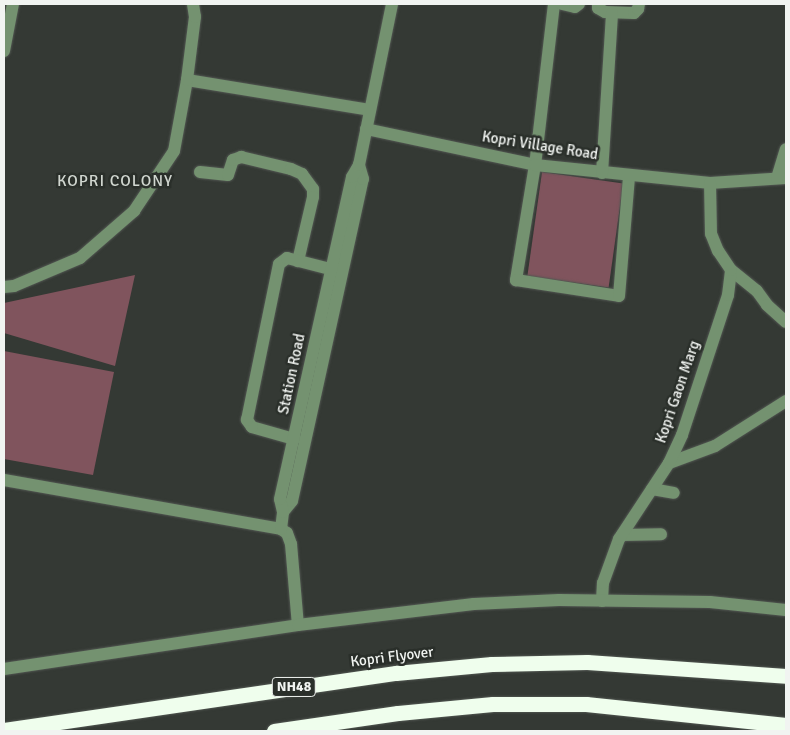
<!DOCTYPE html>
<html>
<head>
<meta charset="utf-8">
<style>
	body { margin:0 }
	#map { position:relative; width:790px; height:735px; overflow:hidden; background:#343934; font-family:Signika,sans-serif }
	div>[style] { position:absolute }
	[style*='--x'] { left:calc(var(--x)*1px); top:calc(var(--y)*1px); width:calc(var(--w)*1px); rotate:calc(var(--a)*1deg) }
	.green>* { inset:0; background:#80545d; transform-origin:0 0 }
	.roads { filter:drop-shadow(0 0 1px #525752) drop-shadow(0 0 1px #525752) }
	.minor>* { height:12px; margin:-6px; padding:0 6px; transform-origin:6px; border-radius:6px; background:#749270 }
	.highway>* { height:15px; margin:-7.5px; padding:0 7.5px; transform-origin:7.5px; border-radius:7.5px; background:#effeed }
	span { translate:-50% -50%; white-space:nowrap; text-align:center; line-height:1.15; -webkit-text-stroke:5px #2a2f2a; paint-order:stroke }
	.shield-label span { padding:1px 4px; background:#2a2f2a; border:1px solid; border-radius:4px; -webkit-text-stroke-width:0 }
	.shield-label { font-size:14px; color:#f1f4f1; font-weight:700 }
	.street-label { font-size:15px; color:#f1f4f1 }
	.neighbourhood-label { font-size:16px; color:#d1d7d0; letter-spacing:1px }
	.frame { position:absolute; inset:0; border:5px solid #f1f4f1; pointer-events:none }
</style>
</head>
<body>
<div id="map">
	<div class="green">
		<div style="left:542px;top:172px;width:82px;height:105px;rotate:8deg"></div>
		<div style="clip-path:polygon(135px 275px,115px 366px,4px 333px,4px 303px)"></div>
		<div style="clip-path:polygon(4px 351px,114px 372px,93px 475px,4px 459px)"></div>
	</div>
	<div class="roads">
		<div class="minor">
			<div style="--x:554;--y:4;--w:162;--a:96.7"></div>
			<div style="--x:535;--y:165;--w:117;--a:99.4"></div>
			<div style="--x:516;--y:280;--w:104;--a:8.8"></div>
			<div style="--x:619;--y:296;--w:120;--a:-85.2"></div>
			<div style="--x:562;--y:4;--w:13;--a:13"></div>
			<div style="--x:575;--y:7;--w:5;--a:-37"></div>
			<div style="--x:598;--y:4;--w:4;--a:90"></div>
			<div style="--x:598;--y:8;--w:8;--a:30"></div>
			<div style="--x:605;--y:12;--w:29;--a:2"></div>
			<div style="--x:634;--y:13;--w:6;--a:-45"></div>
			<div style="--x:638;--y:9;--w:5;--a:-79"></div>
			<div style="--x:4;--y:51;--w:48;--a:-79.2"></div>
			<div style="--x:187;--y:80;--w:185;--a:9.3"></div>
			<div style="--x:366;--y:129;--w:173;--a:12"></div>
			<div style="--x:535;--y:165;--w:176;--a:5.9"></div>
			<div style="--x:710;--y:183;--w:76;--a:-3.8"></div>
			<div style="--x:200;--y:172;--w:28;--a:6"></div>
			<div style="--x:228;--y:175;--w:16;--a:-72"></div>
			<div style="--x:233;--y:160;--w:9;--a:-21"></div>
			<div style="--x:241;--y:157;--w:51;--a:13.5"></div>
			<div style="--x:291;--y:169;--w:12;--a:24"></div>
			<div style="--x:302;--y:174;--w:19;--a:54"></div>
			<div style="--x:313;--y:189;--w:8;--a:90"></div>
			<div style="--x:313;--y:197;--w:66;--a:103.2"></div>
			<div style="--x:602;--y:173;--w:160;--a:-86.4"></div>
			<div style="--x:777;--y:178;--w:30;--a:-73"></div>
			<div style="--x:731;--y:270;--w:33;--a:39"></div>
			<div style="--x:757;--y:291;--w:17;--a:54"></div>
			<div style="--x:767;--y:305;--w:25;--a:42"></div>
			<div style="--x:4;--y:287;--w:10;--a:-6"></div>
			<div style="--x:14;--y:286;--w:72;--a:-23"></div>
			<div style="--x:80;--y:258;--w:72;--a:-41"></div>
			<div style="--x:134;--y:211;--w:72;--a:-56.3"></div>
			<div style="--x:174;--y:151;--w:72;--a:-79.6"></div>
			<div style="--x:187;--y:80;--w:64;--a:-82.8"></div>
			<div style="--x:195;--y:17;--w:13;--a:-99"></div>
			<div style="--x:294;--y:439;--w:44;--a:-164.1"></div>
			<div style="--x:252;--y:427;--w:9;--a:-126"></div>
			<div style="--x:247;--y:420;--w:159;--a:-78.4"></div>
			<div style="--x:279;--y:264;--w:10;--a:-37"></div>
			<div style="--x:287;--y:258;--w:53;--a:14.3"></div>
			<div style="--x:669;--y:463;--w:49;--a:-20.3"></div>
			<div style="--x:715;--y:446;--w:84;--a:-32.4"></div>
			<div style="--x:4;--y:480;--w:281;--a:10"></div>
			<div style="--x:281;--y:529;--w:7;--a:34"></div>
			<div style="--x:287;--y:533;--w:12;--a:70"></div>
			<div style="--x:291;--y:544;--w:81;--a:85.1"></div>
			<div style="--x:652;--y:489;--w:22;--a:10"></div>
			<div style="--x:283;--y:512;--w:14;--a:-51"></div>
			<div style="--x:292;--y:501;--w:330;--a:-77.6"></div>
			<div style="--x:363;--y:179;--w:15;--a:-106"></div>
			<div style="--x:281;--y:529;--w:17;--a:-83"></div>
			<div style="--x:283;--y:512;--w:13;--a:-103"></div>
			<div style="--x:280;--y:499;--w:330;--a:-77.4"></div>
			<div style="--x:352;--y:177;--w:14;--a:-60"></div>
			<div style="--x:359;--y:165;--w:164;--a:-78.4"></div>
			<div style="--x:622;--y:535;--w:39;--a:-1"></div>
			<div style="--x:602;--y:601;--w:18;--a:-87"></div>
			<div style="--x:603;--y:583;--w:47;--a:-70"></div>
			<div style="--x:619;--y:539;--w:91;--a:-56.7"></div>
			<div style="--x:669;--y:463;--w:31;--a:-65"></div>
			<div style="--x:682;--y:435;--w:147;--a:-71.8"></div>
			<div style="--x:728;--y:295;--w:25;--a:-83"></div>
			<div style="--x:731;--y:270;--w:23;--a:-124"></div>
			<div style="--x:718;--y:251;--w:18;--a:-112"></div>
			<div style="--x:711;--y:234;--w:51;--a:-91.1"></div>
			<div style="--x:4;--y:669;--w:297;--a:-8.5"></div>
			<div style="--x:298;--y:625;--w:177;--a:-6.8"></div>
			<div style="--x:474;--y:604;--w:85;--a:-2.7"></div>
			<div style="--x:559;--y:600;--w:151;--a:0.8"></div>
			<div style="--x:710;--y:602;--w:76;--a:6"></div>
		</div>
		<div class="highway">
			<div style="--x:4;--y:730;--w:396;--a:-8.3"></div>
			<div style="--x:396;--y:673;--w:96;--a:-5.4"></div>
			<div style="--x:492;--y:664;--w:95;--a:-1.2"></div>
			<div style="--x:587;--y:662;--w:199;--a:4"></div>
			<div style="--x:274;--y:731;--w:125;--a:-8.3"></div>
			<div style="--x:398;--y:713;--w:95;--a:-5.4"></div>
			<div style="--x:493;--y:704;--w:93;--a:0"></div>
			<div style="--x:586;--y:704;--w:201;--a:6"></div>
		</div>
	</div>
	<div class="shield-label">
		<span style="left:294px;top:687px">NH48</span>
	</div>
	<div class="street-label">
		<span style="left:540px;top:146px;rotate:9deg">Kopri Village Road</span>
		<span style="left:292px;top:374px;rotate:-78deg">Station Road</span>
		<span style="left:678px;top:392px;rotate:-71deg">Kopri Gaon Marg</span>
		<span style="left:392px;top:657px;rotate:-7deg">Kopri Flyover</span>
	</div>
	<div class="neighbourhood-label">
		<span style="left:115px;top:181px">KOPRI COLONY</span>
	</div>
	<div class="frame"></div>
</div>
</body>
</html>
